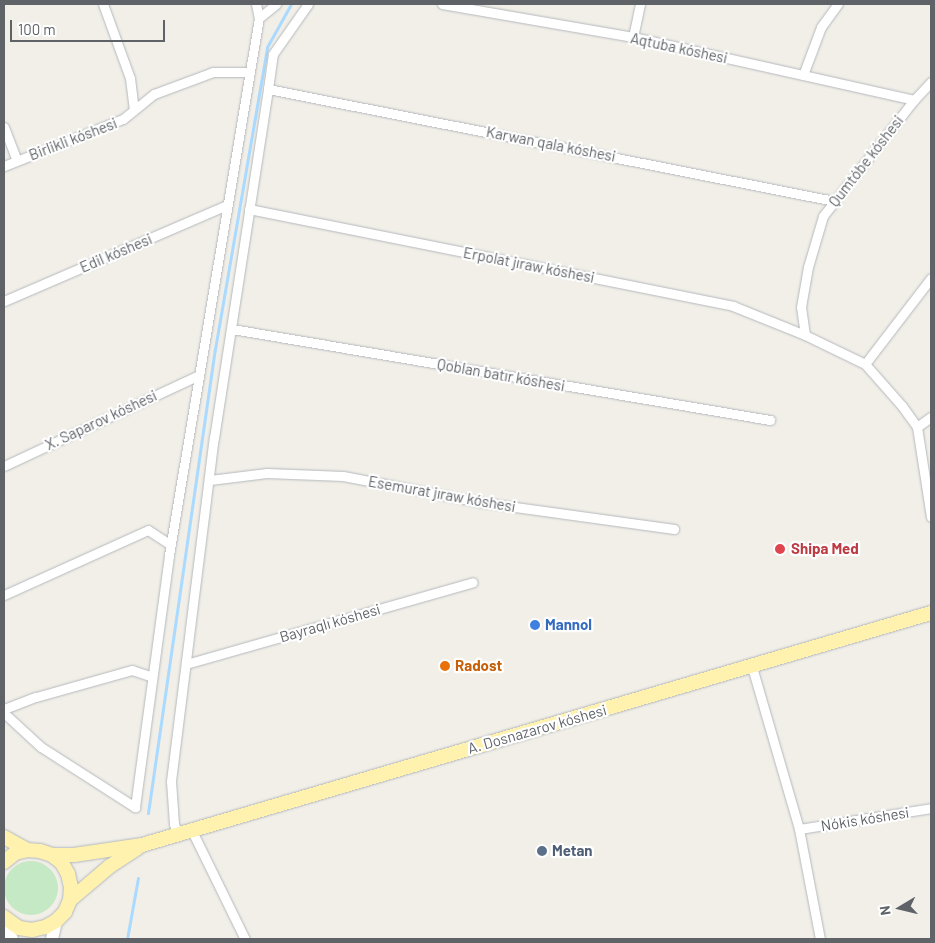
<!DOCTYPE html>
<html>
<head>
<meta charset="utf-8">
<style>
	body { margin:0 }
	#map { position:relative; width:935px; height:943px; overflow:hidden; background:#f1efe8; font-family:Barlow,sans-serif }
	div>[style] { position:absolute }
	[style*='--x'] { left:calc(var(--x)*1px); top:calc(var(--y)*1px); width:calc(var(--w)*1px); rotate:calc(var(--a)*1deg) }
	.green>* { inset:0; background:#c5e8c5 }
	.round { border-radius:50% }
	.stream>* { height:3px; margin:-1.5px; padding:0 1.5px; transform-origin:1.5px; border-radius:1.5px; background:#aadaff }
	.roads { filter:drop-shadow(0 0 1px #b5b8bc) drop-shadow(0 0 1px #b5b8bc) }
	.minor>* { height:9px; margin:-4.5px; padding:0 4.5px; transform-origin:4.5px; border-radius:4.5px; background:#fff }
	.secondary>* { height:12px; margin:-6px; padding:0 6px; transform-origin:6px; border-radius:6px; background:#fff }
	.primary>* { height:14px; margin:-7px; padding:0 7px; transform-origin:7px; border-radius:7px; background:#fff2af }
	.dots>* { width:14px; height:14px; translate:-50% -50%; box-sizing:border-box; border:2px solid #fff; border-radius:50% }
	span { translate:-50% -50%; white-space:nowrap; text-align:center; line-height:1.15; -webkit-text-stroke:4.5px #fff; paint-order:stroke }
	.street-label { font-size:15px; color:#5f6368 }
	.health-label { font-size:15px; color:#be3a42; font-weight:700 }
	.left { translate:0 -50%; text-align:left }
	.shop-label { font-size:15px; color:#366cbe; font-weight:700 }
	.food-label { font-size:15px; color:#c56008; font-weight:700 }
	.service-label { font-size:15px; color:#4e5e75; font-weight:700 }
	.frame { position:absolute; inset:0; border:5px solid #5f6368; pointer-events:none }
	.north { position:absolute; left:875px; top:883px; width:50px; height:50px; -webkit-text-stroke:4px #fff; paint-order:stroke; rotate:261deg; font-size:14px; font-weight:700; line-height:20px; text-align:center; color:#5f6368 }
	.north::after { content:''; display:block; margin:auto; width:18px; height:22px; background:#5f6368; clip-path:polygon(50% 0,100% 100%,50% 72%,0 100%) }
	.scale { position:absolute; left:10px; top:20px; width:155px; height:22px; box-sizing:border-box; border:2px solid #5f6368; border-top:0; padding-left:6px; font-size:15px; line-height:18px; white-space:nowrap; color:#5f6368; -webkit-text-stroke:4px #fff; paint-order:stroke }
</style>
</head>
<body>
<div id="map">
	<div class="green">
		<div class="round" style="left:4px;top:861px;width:54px;height:54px"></div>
	</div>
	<div class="stream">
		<div style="--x:148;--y:813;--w:469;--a:-81.8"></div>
		<div style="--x:215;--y:349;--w:306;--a:-80.2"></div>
		<div style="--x:267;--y:47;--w:49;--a:-60.8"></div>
		<div style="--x:127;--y:939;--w:62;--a:-79.8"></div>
	</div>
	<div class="roads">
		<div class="minor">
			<div style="--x:103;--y:4;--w:79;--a:70"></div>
			<div style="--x:130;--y:78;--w:32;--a:83"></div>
			<div style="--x:256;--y:4;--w:14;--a:78"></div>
			<div style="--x:442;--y:4;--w:194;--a:9.8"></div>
			<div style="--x:633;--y:37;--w:288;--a:12.6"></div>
			<div style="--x:633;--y:37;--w:34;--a:-78"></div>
			<div style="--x:803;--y:75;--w:51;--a:-69.4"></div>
			<div style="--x:821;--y:27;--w:29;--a:-54"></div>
			<div style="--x:268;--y:89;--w:577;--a:11.19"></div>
			<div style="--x:4;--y:127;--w:36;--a:69"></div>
			<div style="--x:4;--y:166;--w:128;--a:-21.6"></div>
			<div style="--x:123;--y:119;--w:40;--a:-39"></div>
			<div style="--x:154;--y:94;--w:63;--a:-20.4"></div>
			<div style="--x:213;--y:72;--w:37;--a:0"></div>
			<div style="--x:249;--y:209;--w:494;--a:11.3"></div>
			<div style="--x:733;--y:306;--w:78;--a:21.9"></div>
			<div style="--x:805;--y:335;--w:67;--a:25.8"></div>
			<div style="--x:865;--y:364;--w:56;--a:48.6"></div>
			<div style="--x:902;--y:406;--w:26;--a:54"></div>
			<div style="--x:917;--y:427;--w:91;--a:81.2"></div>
			<div style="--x:4;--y:301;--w:243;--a:-23.3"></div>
			<div style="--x:232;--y:329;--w:546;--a:9.6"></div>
			<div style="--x:805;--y:335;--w:28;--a:-98"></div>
			<div style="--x:801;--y:307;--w:41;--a:-80.1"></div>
			<div style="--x:808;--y:267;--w:53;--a:-73.6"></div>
			<div style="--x:823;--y:216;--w:147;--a:-51.9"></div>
			<div style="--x:914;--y:100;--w:25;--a:-47"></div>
			<div style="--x:865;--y:364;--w:108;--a:-52.5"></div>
			<div style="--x:917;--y:427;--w:17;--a:-36"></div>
			<div style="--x:4;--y:466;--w:215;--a:-25"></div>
			<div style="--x:210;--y:480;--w:57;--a:-7"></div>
			<div style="--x:267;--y:473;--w:76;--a:2.3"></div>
			<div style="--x:343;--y:476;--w:138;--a:10.8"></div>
			<div style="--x:479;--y:502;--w:197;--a:7.9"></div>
			<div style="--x:4;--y:595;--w:158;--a:-24.3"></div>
			<div style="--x:148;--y:530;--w:27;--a:33"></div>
			<div style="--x:186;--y:664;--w:298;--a:-15.9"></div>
			<div style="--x:752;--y:667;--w:169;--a:73.8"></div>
			<div style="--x:799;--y:829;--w:112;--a:79.2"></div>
			<div style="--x:4;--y:709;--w:34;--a:-21"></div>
			<div style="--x:36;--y:697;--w:100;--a:-15.7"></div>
			<div style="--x:132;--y:670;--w:21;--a:19"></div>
			<div style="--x:4;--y:713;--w:50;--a:42.6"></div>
			<div style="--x:41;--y:747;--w:112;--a:32.6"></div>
			<div style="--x:135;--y:807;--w:254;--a:-82.3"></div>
			<div style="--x:169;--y:555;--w:544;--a:-80.49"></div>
			<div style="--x:259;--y:18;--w:22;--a:-39"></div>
			<div style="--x:799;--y:829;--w:134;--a:-9"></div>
			<div style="--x:192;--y:831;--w:120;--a:63.9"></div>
			<div style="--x:178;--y:835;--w:12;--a:-110"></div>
			<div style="--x:174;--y:824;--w:43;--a:-94"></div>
			<div style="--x:171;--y:781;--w:346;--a:-82.9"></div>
			<div style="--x:214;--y:438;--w:353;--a:-81.2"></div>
			<div style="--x:268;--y:89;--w:35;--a:-82"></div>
			<div style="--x:273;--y:54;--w:61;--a:-55"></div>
		</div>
		<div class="secondary">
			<div style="--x:4;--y:922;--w:19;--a:65"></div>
			<div style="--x:52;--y:939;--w:18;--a:-77"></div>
		</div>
		<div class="primary">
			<div style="--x:4;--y:837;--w:26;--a:29"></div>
			<div style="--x:52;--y:855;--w:22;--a:0"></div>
			<div style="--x:74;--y:855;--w:69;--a:-8.4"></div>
			<div style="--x:142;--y:845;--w:822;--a:-16.39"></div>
			<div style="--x:4;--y:862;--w:14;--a:-39"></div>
			<div style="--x:15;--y:853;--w:12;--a:-14"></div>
			<div style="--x:27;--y:850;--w:13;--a:4"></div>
			<div style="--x:40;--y:851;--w:13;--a:18"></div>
			<div style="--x:52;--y:855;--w:13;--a:39"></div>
			<div style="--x:62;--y:863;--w:13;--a:61"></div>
			<div style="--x:68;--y:874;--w:13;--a:77"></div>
			<div style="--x:71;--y:887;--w:13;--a:94"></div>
			<div style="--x:70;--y:900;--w:13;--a:113"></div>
			<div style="--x:65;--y:912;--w:13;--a:135"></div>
			<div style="--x:56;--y:921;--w:13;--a:151"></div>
			<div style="--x:45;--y:927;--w:13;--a:167"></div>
			<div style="--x:32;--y:930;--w:13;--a:-171"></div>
			<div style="--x:19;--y:928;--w:19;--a:-144"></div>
			<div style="--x:70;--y:900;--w:52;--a:-40.4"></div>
			<div style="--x:110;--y:866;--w:33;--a:-33"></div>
		</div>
	</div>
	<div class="dots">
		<div style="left:780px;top:549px;background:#e0444e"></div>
		<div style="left:535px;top:625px;background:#3f7fe0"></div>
		<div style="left:445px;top:666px;background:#e8710a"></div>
		<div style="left:542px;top:851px;background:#5c6f8a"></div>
	</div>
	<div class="street-label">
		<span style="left:679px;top:48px;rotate:12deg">Aqtuba kóshesi</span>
		<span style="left:73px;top:139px;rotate:-21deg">Birlikli kóshesi</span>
		<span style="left:551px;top:144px;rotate:11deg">Karwan qala kóshesi</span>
		<span style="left:866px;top:161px;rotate:-52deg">Qumtóbe kóshesi</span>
		<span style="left:116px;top:253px;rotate:-23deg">Edil kóshesi</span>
		<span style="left:529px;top:265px;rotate:11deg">Erpolat jıraw kóshesi</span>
		<span style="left:501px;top:375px;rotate:10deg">Qoblan batır kóshesi</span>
		<span style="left:101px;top:420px;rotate:-25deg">X. Saparov kóshesi</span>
		<span style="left:442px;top:494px;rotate:10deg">Esemurat jıraw kóshesi</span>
		<span style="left:330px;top:623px;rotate:-16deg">Bayraqlı kóshesi</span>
		<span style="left:537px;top:729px;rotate:-16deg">A. Dosnazarov kóshesi</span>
		<span style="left:865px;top:819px;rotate:-9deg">Nókis kóshesi</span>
	</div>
	<div class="health-label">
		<span class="left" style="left:791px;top:549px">Shipa Med</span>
	</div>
	<div class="shop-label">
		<span class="left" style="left:545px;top:625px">Mannol</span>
	</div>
	<div class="food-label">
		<span class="left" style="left:455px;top:666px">Radost</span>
	</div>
	<div class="service-label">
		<span class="left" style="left:552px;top:851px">Metan</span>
	</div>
	<div class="frame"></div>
	<div class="north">N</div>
	<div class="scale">100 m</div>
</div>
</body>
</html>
